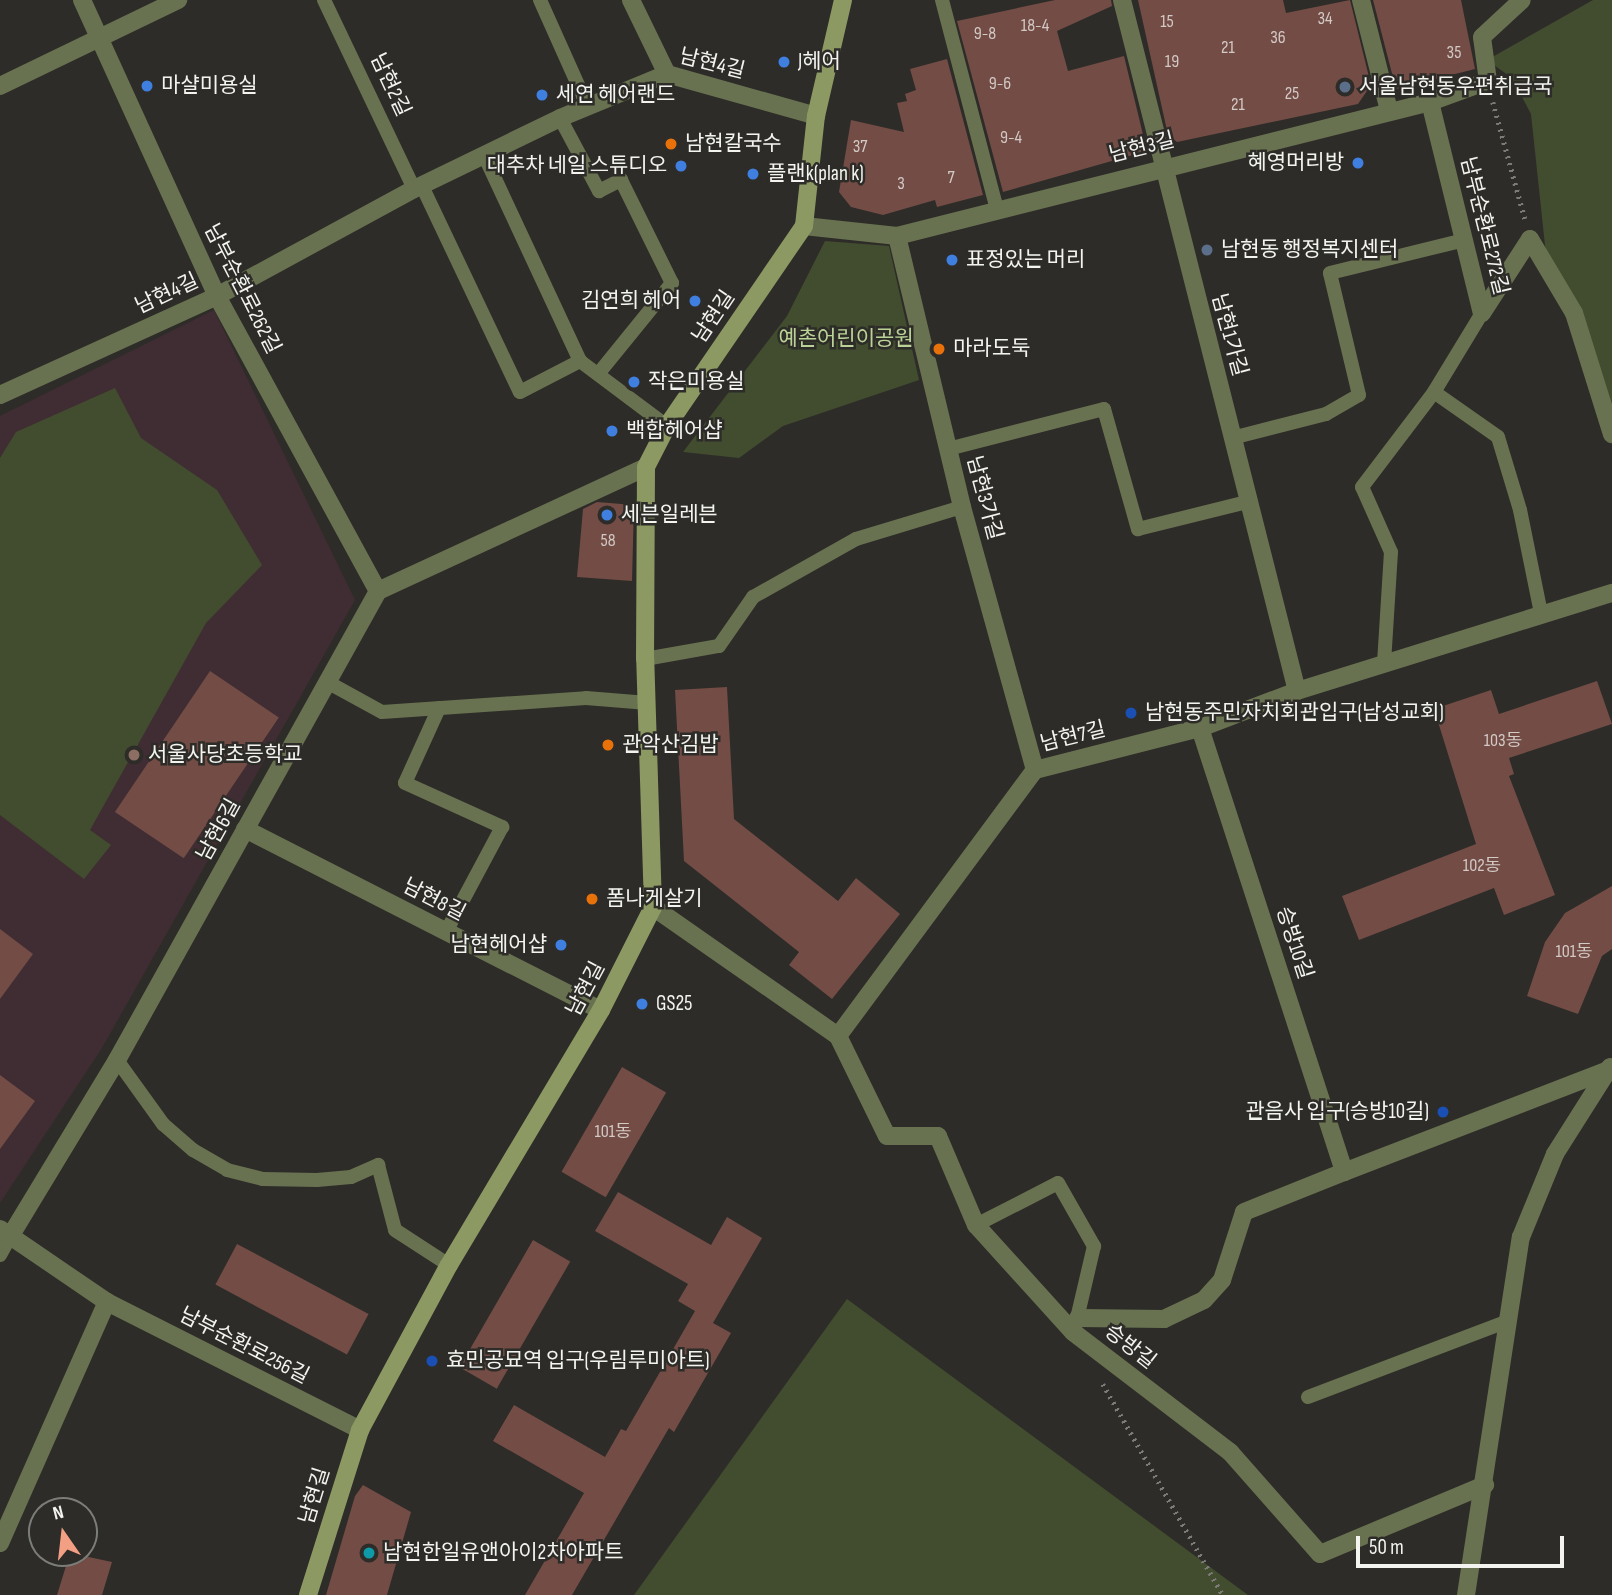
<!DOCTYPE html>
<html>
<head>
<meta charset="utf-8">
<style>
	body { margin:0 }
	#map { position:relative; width:1612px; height:1595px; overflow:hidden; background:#2d2c28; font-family:"Sofia Sans Condensed","Noto Sans KR",sans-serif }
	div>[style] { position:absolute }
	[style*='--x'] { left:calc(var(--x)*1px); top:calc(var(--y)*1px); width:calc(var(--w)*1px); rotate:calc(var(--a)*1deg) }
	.education>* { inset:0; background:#402d33 }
	.green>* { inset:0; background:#424d2f }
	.building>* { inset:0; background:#724c45; transform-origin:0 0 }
	.path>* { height:4.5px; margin-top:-2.25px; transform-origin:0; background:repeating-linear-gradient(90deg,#7c7b78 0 2px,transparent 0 7px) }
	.lane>* { height:14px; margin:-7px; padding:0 7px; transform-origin:7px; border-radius:7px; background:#697250 }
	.street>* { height:18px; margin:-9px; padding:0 9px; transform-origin:9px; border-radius:9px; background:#697250 }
	.secondary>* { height:18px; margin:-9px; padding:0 9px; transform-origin:9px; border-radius:9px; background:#8c9963 }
	.dots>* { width:19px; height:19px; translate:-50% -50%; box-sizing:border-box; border:4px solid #2d2c28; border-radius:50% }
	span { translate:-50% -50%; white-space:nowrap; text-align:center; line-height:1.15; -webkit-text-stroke:5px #2d2c28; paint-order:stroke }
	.number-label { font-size:18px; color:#d3c9c5 }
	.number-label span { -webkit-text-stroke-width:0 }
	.poi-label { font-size:21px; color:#f3f3f0 }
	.left { translate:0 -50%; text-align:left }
	.right { translate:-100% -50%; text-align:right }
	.street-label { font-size:21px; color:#f3f3f0 }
	.park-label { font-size:21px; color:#bbd297 }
	.north { position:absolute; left:28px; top:1497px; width:70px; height:70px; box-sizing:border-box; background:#2d2c28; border:2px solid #7c7c78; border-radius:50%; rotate:346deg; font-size:19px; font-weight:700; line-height:28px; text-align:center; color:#f3f3f0 }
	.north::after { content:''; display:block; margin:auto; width:24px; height:32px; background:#f39f84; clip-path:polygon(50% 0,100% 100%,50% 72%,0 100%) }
	.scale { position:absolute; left:1356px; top:1536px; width:208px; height:32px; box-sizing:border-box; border:4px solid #f3f3f0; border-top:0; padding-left:9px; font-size:21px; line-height:24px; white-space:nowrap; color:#f3f3f0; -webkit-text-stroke:5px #2d2c28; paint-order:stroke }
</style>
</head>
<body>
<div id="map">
	<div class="education">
		<div style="clip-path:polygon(214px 310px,355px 600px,102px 1048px,0 1203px,0 416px)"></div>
	</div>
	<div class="green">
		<div style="clip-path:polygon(1593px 0,1612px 0,1612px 409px,1547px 264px,1531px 114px,1512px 78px,1487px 60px)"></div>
		<div style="clip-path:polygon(825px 241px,889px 246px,919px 380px,783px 426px,739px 458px,683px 452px,787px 316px)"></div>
		<div style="clip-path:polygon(115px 388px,141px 438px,217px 490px,262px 565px,206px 623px,90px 830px,111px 845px,84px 879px,0 815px,0 458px,16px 432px)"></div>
		<div style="clip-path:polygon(847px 1299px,1248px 1595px,634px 1595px)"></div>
	</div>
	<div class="building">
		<div style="clip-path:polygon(1055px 0,1111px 0,1112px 6px,1057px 31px,1068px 71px,1124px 56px,1147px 151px,1003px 192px,957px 21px)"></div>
		<div style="clip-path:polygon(1138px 0,1283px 0,1286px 13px,1350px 0,1371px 85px,1358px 104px,1177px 142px,1168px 135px)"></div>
		<div style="clip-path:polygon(1373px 0,1461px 0,1475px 69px,1396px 89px)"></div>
		<div style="clip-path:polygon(947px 59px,983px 195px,937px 207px,935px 200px,883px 215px,851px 207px,839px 192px,851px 120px,904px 132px,897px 103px,907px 101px,905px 94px,916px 90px,910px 69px)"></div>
		<div style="clip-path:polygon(597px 502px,634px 505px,632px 581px,577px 577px,583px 509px)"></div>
		<div style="left:210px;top:671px;width:83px;height:170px;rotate:34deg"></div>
		<div style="clip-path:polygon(1597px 681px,1612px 724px,1509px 758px,1514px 774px,1509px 776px,1555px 895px,1504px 915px,1494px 888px,1359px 940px,1342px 896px,1476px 844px,1434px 709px,1491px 690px,1499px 714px)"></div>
		<div style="clip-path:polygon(727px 687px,734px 819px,838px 901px,856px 878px,900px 914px,832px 999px,789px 965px,799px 952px,684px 861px,675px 690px)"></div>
		<div style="clip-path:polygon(1612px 886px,1612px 949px,1602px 956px,1578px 1014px,1527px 996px,1545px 942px,1565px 913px)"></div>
		<div style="clip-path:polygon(0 929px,33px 954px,0 999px)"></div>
		<div style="left:622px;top:1067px;width:51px;height:121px;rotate:30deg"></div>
		<div style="clip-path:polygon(0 1075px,35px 1101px,0 1149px)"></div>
		<div style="clip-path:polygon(618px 1192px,711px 1245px,727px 1217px,762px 1238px,713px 1323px,731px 1333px,674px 1432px,669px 1428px,572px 1595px,525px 1595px,584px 1493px,493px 1441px,514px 1405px,605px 1457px,621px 1429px,626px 1431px,695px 1311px,678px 1301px,688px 1284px,595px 1231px)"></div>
		<div style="left:533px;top:1240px;width:43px;height:147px;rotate:30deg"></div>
		<div style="left:237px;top:1244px;width:149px;height:46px;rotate:28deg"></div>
		<div style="clip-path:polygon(363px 1485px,411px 1512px,387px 1595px,326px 1595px,355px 1496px)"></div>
		<div style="clip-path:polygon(70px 1553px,112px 1562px,102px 1595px,57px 1595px)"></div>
	</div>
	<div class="path">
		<div style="--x:1493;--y:102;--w:121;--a:74.7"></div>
		<div style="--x:1103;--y:1384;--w:243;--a:60.4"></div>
	</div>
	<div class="lane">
		<div style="--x:324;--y:0;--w:209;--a:64.5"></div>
		<div style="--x:540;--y:0;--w:115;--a:65.9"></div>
		<div style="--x:942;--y:0;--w:217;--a:75.3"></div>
		<div style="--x:560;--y:118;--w:83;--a:61.9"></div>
		<div style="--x:599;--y:191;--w:25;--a:-27"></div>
		<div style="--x:621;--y:180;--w:115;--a:63.7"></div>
		<div style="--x:672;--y:283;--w:117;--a:129.1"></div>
		<div style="--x:484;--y:155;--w:227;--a:65"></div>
		<div style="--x:580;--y:361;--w:109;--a:36.8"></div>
		<div style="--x:422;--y:186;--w:228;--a:64.6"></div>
		<div style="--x:520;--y:392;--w:68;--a:-27.3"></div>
		<div style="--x:1434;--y:392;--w:78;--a:35.1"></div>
		<div style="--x:1498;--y:437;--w:76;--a:73.2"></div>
		<div style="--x:1520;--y:510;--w:105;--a:78.5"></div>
		<div style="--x:1232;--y:438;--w:97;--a:-14.3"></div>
		<div style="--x:1326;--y:414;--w:38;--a:-30"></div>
		<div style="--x:1359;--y:395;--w:125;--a:-103.4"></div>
		<div style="--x:1330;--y:273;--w:138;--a:-13.8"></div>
		<div style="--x:948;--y:449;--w:161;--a:-14.4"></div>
		<div style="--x:1104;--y:409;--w:125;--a:74.2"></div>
		<div style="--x:1138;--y:529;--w:116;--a:-13.9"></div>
		<div style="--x:645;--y:659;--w:75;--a:-10"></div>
		<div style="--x:719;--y:646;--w:60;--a:-55.2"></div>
		<div style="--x:753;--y:597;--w:118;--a:-29.4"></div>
		<div style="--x:856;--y:539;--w:111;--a:-16.8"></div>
		<div style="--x:1384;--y:663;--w:111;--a:-86.4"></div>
		<div style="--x:1391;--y:552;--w:71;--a:-114"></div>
		<div style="--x:1362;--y:487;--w:119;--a:-52.8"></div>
		<div style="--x:1434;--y:392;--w:92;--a:-58.7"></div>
		<div style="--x:329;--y:683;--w:60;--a:28.7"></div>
		<div style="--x:382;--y:712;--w:204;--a:-3.9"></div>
		<div style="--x:586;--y:698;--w:62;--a:4.6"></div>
		<div style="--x:439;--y:708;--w:82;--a:114.4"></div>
		<div style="--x:405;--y:783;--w:107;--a:24.4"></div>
		<div style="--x:502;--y:827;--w:119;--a:118.1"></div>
		<div style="--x:117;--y:1060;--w:79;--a:54.3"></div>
		<div style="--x:163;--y:1124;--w:40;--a:41"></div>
		<div style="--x:193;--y:1150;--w:39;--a:30"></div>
		<div style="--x:227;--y:1170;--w:36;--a:14"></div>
		<div style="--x:262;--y:1179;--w:55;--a:1"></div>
		<div style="--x:317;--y:1180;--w:34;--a:-5"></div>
		<div style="--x:351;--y:1177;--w:30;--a:-24"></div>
		<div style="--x:378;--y:1165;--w:67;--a:75.3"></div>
		<div style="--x:395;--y:1230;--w:64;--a:32.9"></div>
		<div style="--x:976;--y:1225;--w:92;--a:-27.1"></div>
		<div style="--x:1058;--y:1183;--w:73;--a:60.3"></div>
		<div style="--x:1094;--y:1246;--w:83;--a:103.2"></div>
		<div style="--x:0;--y:1255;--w:23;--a:-61"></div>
		<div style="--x:1308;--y:1397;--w:214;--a:-20.8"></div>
	</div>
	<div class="street">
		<div style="--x:82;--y:0;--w:325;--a:65.5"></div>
		<div style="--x:217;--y:296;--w:336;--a:61.4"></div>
		<div style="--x:631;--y:0;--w:82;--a:64.1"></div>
		<div style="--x:1122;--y:0;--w:713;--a:75.79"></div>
		<div style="--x:1361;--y:0;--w:114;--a:75.8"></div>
		<div style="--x:0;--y:86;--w:198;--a:-25.8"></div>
		<div style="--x:1430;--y:102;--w:217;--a:76.2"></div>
		<div style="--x:804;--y:226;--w:94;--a:6.1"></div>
		<div style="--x:897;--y:236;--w:550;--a:-14.11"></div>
		<div style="--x:1430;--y:102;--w:62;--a:-19.9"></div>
		<div style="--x:1488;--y:81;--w:44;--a:-97.8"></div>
		<div style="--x:1482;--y:37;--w:54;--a:-42.8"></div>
		<div style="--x:897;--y:236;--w:279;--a:76.5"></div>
		<div style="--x:962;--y:507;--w:273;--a:74.5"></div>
		<div style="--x:1482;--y:313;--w:88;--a:-57"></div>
		<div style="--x:1530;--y:239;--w:86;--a:59.3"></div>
		<div style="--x:1574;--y:313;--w:127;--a:72.6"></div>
		<div style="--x:0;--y:395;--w:239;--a:-24.5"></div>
		<div style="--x:217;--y:296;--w:224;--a:-28.5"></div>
		<div style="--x:414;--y:189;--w:162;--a:-25.9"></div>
		<div style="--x:560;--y:118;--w:116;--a:-22.4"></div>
		<div style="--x:667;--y:74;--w:155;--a:15.7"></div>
		<div style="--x:1200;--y:728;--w:467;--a:72"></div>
		<div style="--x:1344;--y:1172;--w:283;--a:-21.1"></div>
		<div style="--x:245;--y:829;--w:399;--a:27"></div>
		<div style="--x:653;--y:907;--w:226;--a:34.9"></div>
		<div style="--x:838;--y:1036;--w:331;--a:-53.5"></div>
		<div style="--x:1035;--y:770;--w:170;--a:-14.3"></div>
		<div style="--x:1200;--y:728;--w:104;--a:-20.9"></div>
		<div style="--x:1297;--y:691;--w:330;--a:-17.3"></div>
		<div style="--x:838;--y:1036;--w:111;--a:63.9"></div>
		<div style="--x:887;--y:1136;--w:51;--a:0"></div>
		<div style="--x:938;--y:1136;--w:97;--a:66.9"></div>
		<div style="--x:976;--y:1225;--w:144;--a:47.8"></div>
		<div style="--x:1073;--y:1332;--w:198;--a:37.4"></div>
		<div style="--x:1230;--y:1452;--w:136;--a:48.6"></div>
		<div style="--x:1320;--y:1554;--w:179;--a:-22.7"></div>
		<div style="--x:0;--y:1229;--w:130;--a:34.3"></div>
		<div style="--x:107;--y:1302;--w:284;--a:26.8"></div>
		<div style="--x:11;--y:1235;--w:205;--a:-58.8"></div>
		<div style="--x:117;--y:1060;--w:537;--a:-60.9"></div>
		<div style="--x:378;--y:591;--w:295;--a:-24.8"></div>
		<div style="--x:1078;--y:1318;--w:86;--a:0.7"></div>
		<div style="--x:1164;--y:1319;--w:44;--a:-25.4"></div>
		<div style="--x:1204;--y:1300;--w:27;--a:-48"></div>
		<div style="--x:1222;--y:1280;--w:71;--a:-72.1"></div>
		<div style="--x:1244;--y:1212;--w:108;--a:-21.8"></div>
		<div style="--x:0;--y:1543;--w:264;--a:-66.1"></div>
		<div style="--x:1466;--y:1595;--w:362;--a:-81.3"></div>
		<div style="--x:1521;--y:1237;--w:90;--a:-67.7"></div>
		<div style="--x:1555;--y:1154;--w:103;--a:-57.7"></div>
	</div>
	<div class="secondary">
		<div style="--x:308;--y:1595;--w:173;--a:-72.5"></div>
		<div style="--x:360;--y:1430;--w:187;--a:-61.7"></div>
		<div style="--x:449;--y:1265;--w:297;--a:-59.2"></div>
		<div style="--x:601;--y:1010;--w:115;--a:-63.2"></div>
		<div style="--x:653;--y:907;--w:248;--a:-91.8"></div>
		<div style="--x:645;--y:659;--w:192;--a:-89.7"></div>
		<div style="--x:646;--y:467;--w:46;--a:-62.9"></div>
		<div style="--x:667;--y:426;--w:242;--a:-55.6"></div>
		<div style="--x:804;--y:226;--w:111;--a:-83.8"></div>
		<div style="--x:816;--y:116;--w:119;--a:-76.9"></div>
	</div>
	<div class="dots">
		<div style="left:784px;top:62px;background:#3f7fe0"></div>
		<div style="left:147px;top:86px;background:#3f7fe0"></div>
		<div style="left:1345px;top:87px;background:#5c6f8a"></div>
		<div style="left:542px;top:95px;background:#3f7fe0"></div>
		<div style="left:671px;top:144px;background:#e8710a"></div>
		<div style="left:1358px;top:163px;background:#3f7fe0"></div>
		<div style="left:681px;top:166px;background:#3f7fe0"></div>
		<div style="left:753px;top:174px;background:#3f7fe0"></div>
		<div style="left:1207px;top:250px;background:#5c6f8a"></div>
		<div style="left:952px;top:260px;background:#3f7fe0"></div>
		<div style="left:695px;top:301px;background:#3f7fe0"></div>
		<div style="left:939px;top:349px;background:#e8710a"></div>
		<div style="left:634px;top:382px;background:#3f7fe0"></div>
		<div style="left:612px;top:431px;background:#3f7fe0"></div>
		<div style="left:607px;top:515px;background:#3f7fe0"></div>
		<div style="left:1131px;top:713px;background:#1a4fb4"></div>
		<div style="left:608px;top:745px;background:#e8710a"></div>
		<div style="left:134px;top:755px;background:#8d6e63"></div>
		<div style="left:592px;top:899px;background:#e8710a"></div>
		<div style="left:561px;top:945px;background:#3f7fe0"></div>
		<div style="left:642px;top:1004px;background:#3f7fe0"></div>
		<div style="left:1443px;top:1112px;background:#1a4fb4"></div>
		<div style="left:432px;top:1361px;background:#1a4fb4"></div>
		<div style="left:369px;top:1553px;background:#0f9aa8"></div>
	</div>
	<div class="number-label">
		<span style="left:1325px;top:19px">34</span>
		<span style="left:1167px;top:22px">15</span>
		<span style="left:1035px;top:26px">18-4</span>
		<span style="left:985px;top:34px">9-8</span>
		<span style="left:1278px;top:38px">36</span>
		<span style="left:1228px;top:48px">21</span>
		<span style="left:1454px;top:53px">35</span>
		<span style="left:1172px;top:62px">19</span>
		<span style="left:1000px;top:84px">9-6</span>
		<span style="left:1292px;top:94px">25</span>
		<span style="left:1238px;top:105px">21</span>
		<span style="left:1011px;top:138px">9-4</span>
		<span style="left:860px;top:147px">37</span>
		<span style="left:951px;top:178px">7</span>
		<span style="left:901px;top:184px">3</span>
		<span style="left:608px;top:541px">58</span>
		<span style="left:1503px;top:741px">103동</span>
		<span style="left:1482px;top:866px">102동</span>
		<span style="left:1574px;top:952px">101동</span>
		<span style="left:613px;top:1132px">101동</span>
	</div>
	<div class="poi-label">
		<span class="left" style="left:798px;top:62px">J헤어</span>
		<span class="left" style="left:161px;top:86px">마샬미용실</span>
		<span class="left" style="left:1359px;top:87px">서울남현동우편취급국</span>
		<span class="left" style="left:556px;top:95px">세연 헤어랜드</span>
		<span class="left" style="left:685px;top:144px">남현칼국수</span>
		<span class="right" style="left:1344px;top:163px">혜영머리방</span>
		<span class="right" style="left:667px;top:166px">대추차 네일 스튜디오</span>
		<span class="left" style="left:767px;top:174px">플랜k(plan k)</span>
		<span class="left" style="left:1221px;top:250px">남현동 행정복지센터</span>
		<span class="left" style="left:966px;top:260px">표정있는 머리</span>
		<span class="right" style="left:681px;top:301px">김연희 헤어</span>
		<span class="left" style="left:953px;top:349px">마라도둑</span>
		<span class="left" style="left:648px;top:382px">작은미용실</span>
		<span class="left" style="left:626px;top:431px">백합헤어샵</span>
		<span class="left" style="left:621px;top:515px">세븐일레븐</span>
		<span class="left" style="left:1145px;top:713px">남현동주민자치회관입구(남성교회)</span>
		<span class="left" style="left:622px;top:745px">관악산김밥</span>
		<span class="left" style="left:148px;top:755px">서울사당초등학교</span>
		<span class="left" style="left:606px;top:899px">폼나게살기</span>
		<span class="right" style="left:547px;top:945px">남현헤어샵</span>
		<span class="left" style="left:656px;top:1004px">GS25</span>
		<span class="right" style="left:1429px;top:1112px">관음사 입구(승방10길)</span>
		<span class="left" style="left:446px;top:1361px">효민공묘역 입구(우림루미아트)</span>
		<span class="left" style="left:383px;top:1553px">남현한일유앤아이2차아파트</span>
	</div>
	<div class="street-label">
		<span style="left:712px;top:64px;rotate:14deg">남현4길</span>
		<span style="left:390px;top:85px;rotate:65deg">남현2길</span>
		<span style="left:1142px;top:148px;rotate:-14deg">남현3길</span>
		<span style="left:1484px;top:226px;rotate:76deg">남부순환로272길</span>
		<span style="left:242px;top:289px;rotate:63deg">남부순환로262길</span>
		<span style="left:167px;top:294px;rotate:-25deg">남현4길</span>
		<span style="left:714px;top:317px;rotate:-56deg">남현길</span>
		<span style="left:1229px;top:335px;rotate:75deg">남현1가길</span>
		<span style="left:984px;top:498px;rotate:75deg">남현3가길</span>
		<span style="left:1073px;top:737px;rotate:-14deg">남현7길</span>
		<span style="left:219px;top:830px;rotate:-61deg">남현6길</span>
		<span style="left:434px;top:900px;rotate:27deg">남현8길</span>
		<span style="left:1294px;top:943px;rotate:72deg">승방10길</span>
		<span style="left:586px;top:989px;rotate:-62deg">남현길</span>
		<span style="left:244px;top:1346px;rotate:27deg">남부순환로256길</span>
		<span style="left:1130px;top:1347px;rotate:38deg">승방길</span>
		<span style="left:315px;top:1496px;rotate:-73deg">남현길</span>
	</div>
	<div class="park-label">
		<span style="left:846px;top:339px">예촌어린이공원</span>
	</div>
	<div class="north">N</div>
	<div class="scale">50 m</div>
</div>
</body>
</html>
